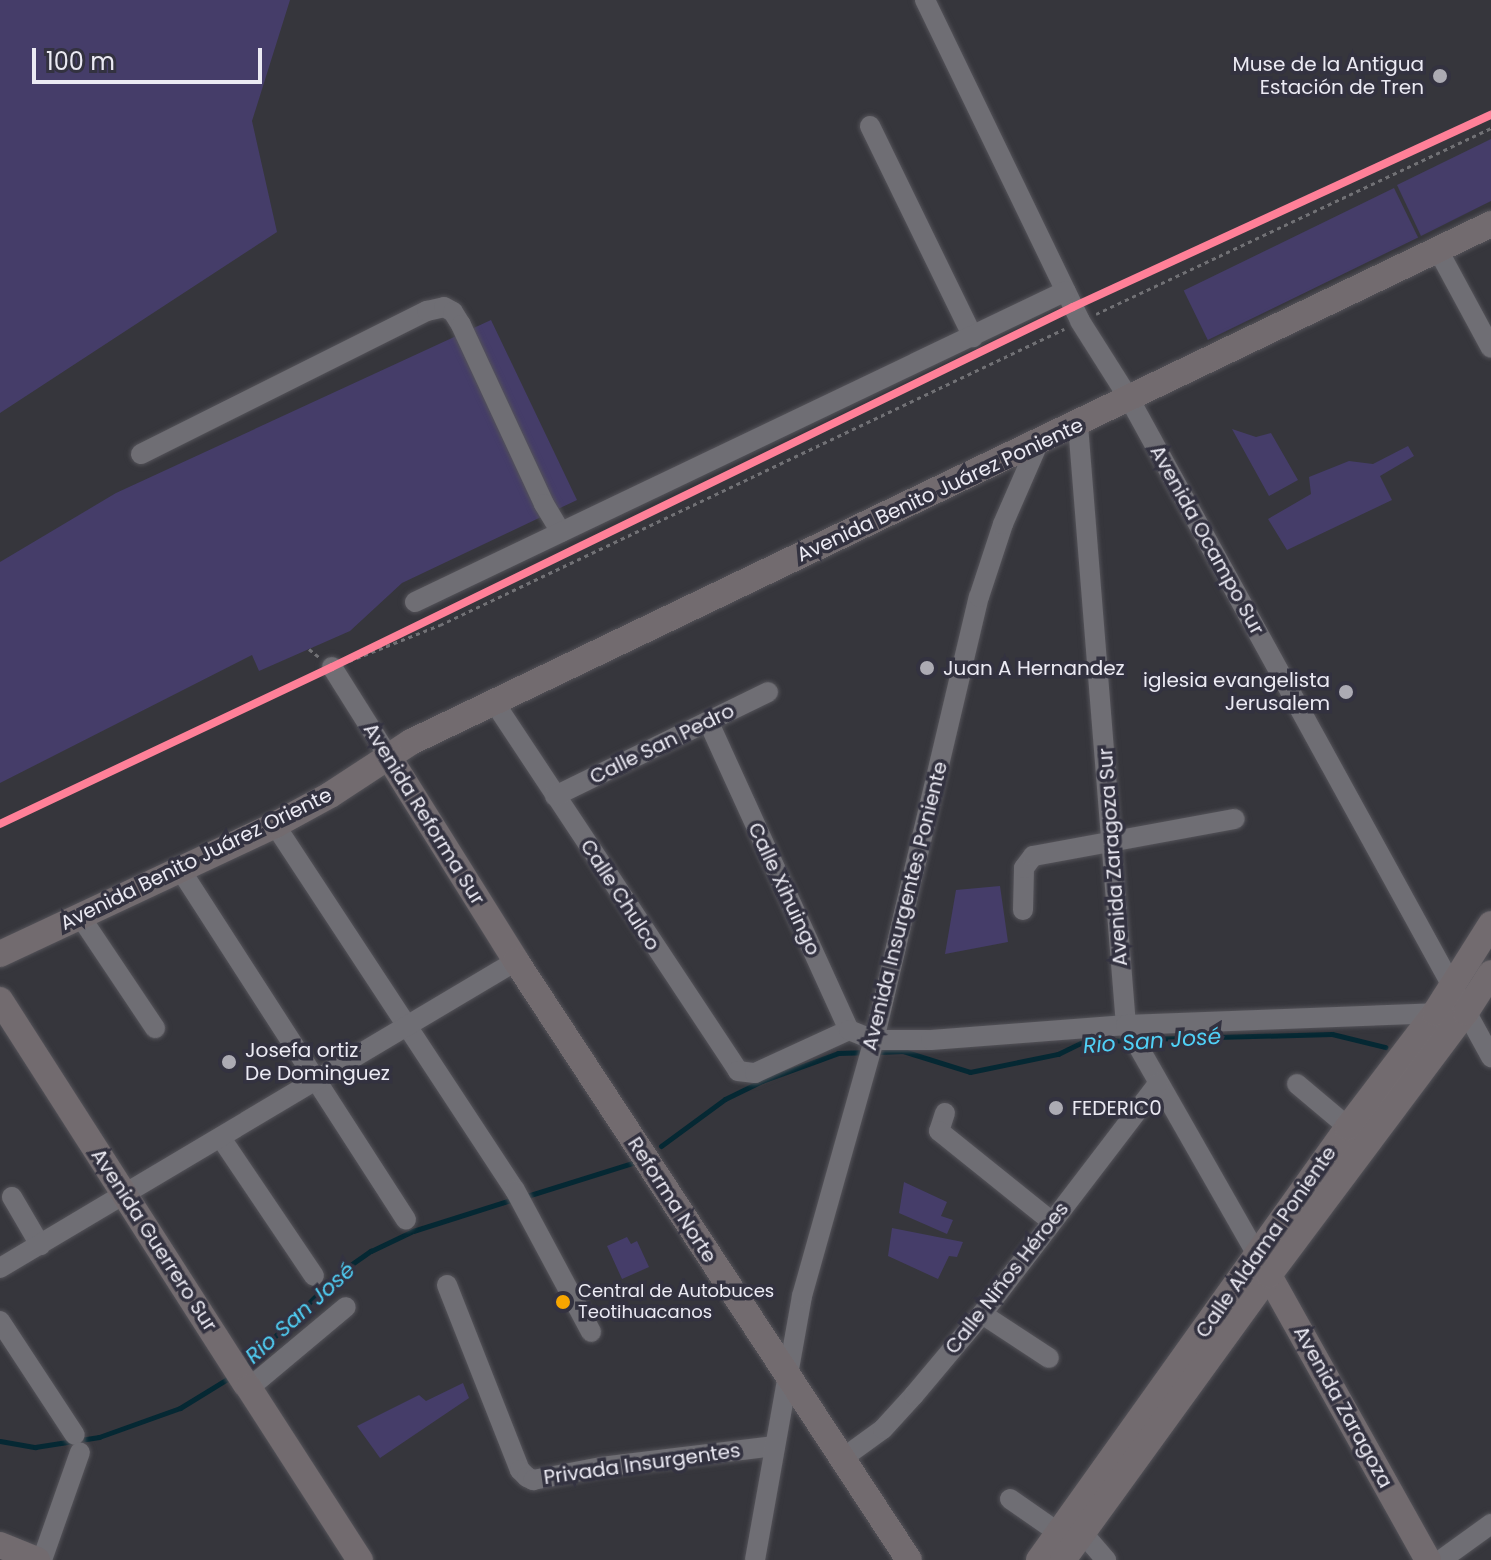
<!DOCTYPE html>
<html>
<head>
<meta charset="utf-8">
<style>
	body { margin:0 }
	#map { position:relative; width:1491px; height:1560px; overflow:hidden; background:#36363c; font-family:Poppins,sans-serif }
	div>[style] { position:absolute }
	[style*='--x'] { left:calc(var(--x)*1px); top:calc(var(--y)*1px); width:calc(var(--w)*1px); rotate:calc(var(--a)*1deg) }
	.green>* { inset:0; background:#453d69; transform-origin:0 0 }
	.stream>* { height:5px; margin:-2.5px; padding:0 2.5px; transform-origin:2.5px; border-radius:2.5px; background:#052833 }
	.path>* { height:3px; margin-top:-1.5px; transform-origin:0; background:repeating-linear-gradient(90deg,#717175 0 4px,transparent 0 8px) }
	.roads { filter:drop-shadow(0 0 2px #545359) drop-shadow(0 0 2px #545359) }
	.minor>* { height:20px; margin:-10px; padding:0 10px; transform-origin:10px; border-radius:10px; background:#6f6e74 }
	.major>* { height:26px; margin:-13px; padding:0 13px; transform-origin:13px; border-radius:13px; background:#726b6f }
	.rail-1>* { height:8px; margin:-4px; padding:0 4px; transform-origin:4px; border-radius:4px; background:#ff8098 }
	.dots>* { width:22px; height:22px; translate:-50% -50%; box-sizing:border-box; border:4px solid #333240; border-radius:50% }
	span { translate:-50% -50%; white-space:nowrap; text-align:center; line-height:1.15; -webkit-text-stroke:7px #333240; paint-order:stroke }
	.bus-label { font-size:18px; color:#ebeaf3 }
	.left { translate:0 -50%; text-align:left }
	.poi-label { font-size:20px; color:#ebeaf3 }
	.right { translate:-100% -50%; text-align:right }
	.street-label { font-size:20px; color:#ebeaf3 }
	.water-label { font-size:22px; color:#50d0f6; font-style:italic }
	.scale { position:absolute; left:32px; top:48px; width:230px; height:36px; box-sizing:border-box; border:4px solid #ebeaf3; border-top:0; padding-left:10px; font-size:24px; line-height:28px; white-space:nowrap; color:#ebeaf3; -webkit-text-stroke:6px #333240; paint-order:stroke }
</style>
</head>
<body>
<div id="map">
	<div class="green">
		<div style="clip-path:polygon(0 0,290px 0,252px 121px,277px 232px,0 413px)"></div>
		<div style="clip-path:polygon(1491px 139px,1491px 201px,1421px 236px,1397px 185px)"></div>
		<div style="left:1394px;top:188px;width:55px;height:234px;rotate:64deg"></div>
		<div style="clip-path:polygon(491px 320px,577px 500px,402px 583px,350px 631px,259px 671px,252px 655px,0 783px,0 562px,116px 493px)"></div>
		<div style="clip-path:polygon(1232px 429px,1256px 437px,1271px 433px,1298px 480px,1269px 496px)"></div>
		<div style="clip-path:polygon(1408px 446px,1414px 456px,1380px 476px,1392px 500px,1287px 550px,1268px 519px,1311px 494px,1309px 477px,1349px 461px,1373px 464px)"></div>
		<div style="clip-path:polygon(1000px 886px,1008px 942px,945px 954px,956px 890px)"></div>
		<div style="clip-path:polygon(904px 1182px,947px 1202px,941px 1216px,953px 1220px,947px 1234px,899px 1213px)"></div>
		<div style="clip-path:polygon(892px 1228px,963px 1242px,957px 1257px,949px 1256px,938px 1279px,888px 1256px)"></div>
		<div style="clip-path:polygon(627px 1237px,631px 1244px,637px 1241px,649px 1267px,622px 1279px,607px 1246px)"></div>
		<div style="clip-path:polygon(463px 1383px,469px 1398px,380px 1458px,357px 1426px,419px 1395px,426px 1401px)"></div>
	</div>
	<div class="stream">
		<div style="--x:1141;--y:1039;--w:191;--a:-1.5"></div>
		<div style="--x:1332;--y:1034;--w:55;--a:13.8"></div>
		<div style="--x:877;--y:1052;--w:26;--a:-2"></div>
		<div style="--x:903;--y:1051;--w:70;--a:17.4"></div>
		<div style="--x:970;--y:1072;--w:90;--a:-11.6"></div>
		<div style="--x:1058;--y:1054;--w:25;--a:-26"></div>
		<div style="--x:1081;--y:1043;--w:46;--a:-3.7"></div>
		<div style="--x:661;--y:1146;--w:79;--a:-36.3"></div>
		<div style="--x:725;--y:1099;--w:41;--a:-25.9"></div>
		<div style="--x:762;--y:1081;--w:81;--a:-20.2"></div>
		<div style="--x:838;--y:1053;--w:25;--a:-2"></div>
		<div style="--x:527;--y:1196;--w:110;--a:-17.4"></div>
		<div style="--x:246;--y:1365;--w:131;--a:-44.7"></div>
		<div style="--x:339;--y:1273;--w:39;--a:-35"></div>
		<div style="--x:371;--y:1251;--w:47;--a:-25.5"></div>
		<div style="--x:413;--y:1231;--w:103;--a:-17.6"></div>
		<div style="--x:0;--y:1441;--w:36;--a:10"></div>
		<div style="--x:35;--y:1447;--w:65;--a:-8.9"></div>
		<div style="--x:99;--y:1437;--w:86;--a:-19.7"></div>
		<div style="--x:180;--y:1408;--w:61;--a:-31.6"></div>
	</div>
	<div class="path">
		<div style="--x:1096;--y:314;--w:437;--a:-25.2"></div>
		<div style="--x:309;--y:649;--w:13;--a:39"></div>
		<div style="--x:349;--y:661;--w:98;--a:-21.6"></div>
		<div style="--x:440;--y:625;--w:691;--a:-25.38"></div>
	</div>
	<div class="roads">
		<div class="minor">
			<div style="--x:925;--y:0;--w:356;--a:64.2"></div>
			<div style="--x:1080;--y:321;--w:93;--a:57.7"></div>
			<div style="--x:1130;--y:400;--w:750;--a:61.21"></div>
			<div style="--x:870;--y:126;--w:235;--a:64"></div>
			<div style="--x:1438;--y:250;--w:111;--a:61.6"></div>
			<div style="--x:1078;--y:425;--w:602;--a:85.43"></div>
			<div style="--x:1126;--y:1025;--w:265;--a:60.3"></div>
			<div style="--x:141;--y:454;--w:320;--a:-26.6"></div>
			<div style="--x:427;--y:311;--w:17;--a:-13"></div>
			<div style="--x:444;--y:307;--w:10;--a:29"></div>
			<div style="--x:453;--y:312;--w:15;--a:58"></div>
			<div style="--x:461;--y:325;--w:197;--a:65.1"></div>
			<div style="--x:544;--y:504;--w:33;--a:59"></div>
			<div style="--x:415;--y:602;--w:721;--a:-25.54"></div>
			<div style="--x:332;--y:667;--w:105;--a:57.8"></div>
			<div style="--x:494;--y:702;--w:442;--a:56.5"></div>
			<div style="--x:738;--y:1071;--w:17;--a:7"></div>
			<div style="--x:755;--y:1073;--w:103;--a:-24.6"></div>
			<div style="--x:709;--y:723;--w:337;--a:65.5"></div>
			<div style="--x:849;--y:1030;--w:27;--a:22"></div>
			<div style="--x:874;--y:1040;--w:57;--a:0"></div>
			<div style="--x:931;--y:1040;--w:196;--a:-4.4"></div>
			<div style="--x:1126;--y:1025;--w:309;--a:-2.2"></div>
			<div style="--x:555;--y:796;--w:237;--a:-26"></div>
			<div style="--x:275;--y:825;--w:437;--a:56.7"></div>
			<div style="--x:515;--y:1190;--w:161;--a:61.8"></div>
			<div style="--x:180;--y:869;--w:417;--a:57.2"></div>
			<div style="--x:1023;--y:910;--w:42;--a:-88.6"></div>
			<div style="--x:1024;--y:868;--w:15;--a:-53"></div>
			<div style="--x:1033;--y:856;--w:205;--a:-10.4"></div>
			<div style="--x:80;--y:916;--w:135;--a:56.2"></div>
			<div style="--x:1297;--y:1084;--w:67;--a:40.1"></div>
			<div style="--x:945;--y:1113;--w:19;--a:108"></div>
			<div style="--x:939;--y:1131;--w:144;--a:38.8"></div>
			<div style="--x:221;--y:1138;--w:166;--a:56"></div>
			<div style="--x:12;--y:1197;--w:56;--a:59.7"></div>
			<div style="--x:0;--y:1268;--w:600;--a:-30.75"></div>
			<div style="--x:447;--y:1285;--w:199;--a:68.5"></div>
			<div style="--x:520;--y:1470;--w:10;--a:45"></div>
			<div style="--x:527;--y:1477;--w:7;--a:27"></div>
			<div style="--x:533;--y:1480;--w:69;--a:-10.8"></div>
			<div style="--x:601;--y:1467;--w:175;--a:-6.9"></div>
			<div style="--x:982;--y:1314;--w:80;--a:33.3"></div>
			<div style="--x:0;--y:1321;--w:136;--a:56.7"></div>
			<div style="--x:246;--y:1384;--w:5;--a:53"></div>
			<div style="--x:249;--y:1388;--w:126;--a:-39.9"></div>
			<div style="--x:843;--y:1458;--w:49;--a:-35.9"></div>
			<div style="--x:883;--y:1429;--w:46;--a:-47.6"></div>
			<div style="--x:914;--y:1395;--w:106;--a:-50"></div>
			<div style="--x:982;--y:1314;--w:290;--a:-52.6"></div>
			<div style="--x:1010;--y:1499;--w:60;--a:34.8"></div>
			<div style="--x:1075;--y:1524;--w:48;--a:49.3"></div>
			<div style="--x:42;--y:1560;--w:114;--a:-70.6"></div>
			<div style="--x:755;--y:1560;--w:268;--a:-79.9"></div>
			<div style="--x:802;--y:1296;--w:266;--a:-74.3"></div>
			<div style="--x:874;--y:1040;--w:455;--a:-76.7"></div>
			<div style="--x:979;--y:597;--w:77;--a:-71.8"></div>
			<div style="--x:1003;--y:524;--w:87;--a:-66.4"></div>
			<div style="--x:1441;--y:1560;--w:62;--a:-35.8"></div>
		</div>
		<div class="major">
			<div style="--x:388;--y:756;--w:242;--a:58"></div>
			<div style="--x:516;--y:961;--w:716;--a:56.73"></div>
			<div style="--x:0;--y:954;--w:304;--a:-25.1"></div>
			<div style="--x:275;--y:825;--w:63;--a:-28.6"></div>
			<div style="--x:330;--y:795;--w:97;--a:-33.2"></div>
			<div style="--x:411;--y:742;--w:1198;--a:-25.62"></div>
			<div style="--x:0;--y:1000;--w:456;--a:57.4"></div>
			<div style="--x:1262;--y:1263;--w:340;--a:60.8"></div>
			<div style="--x:249;--y:1388;--w:205;--a:57.2"></div>
			<div style="--x:0;--y:1545;--w:40;--a:22"></div>
			<div style="--x:1039;--y:1560;--w:532;--a:-54.49"></div>
			<div style="--x:1348;--y:1127;--w:143;--a:-52.7"></div>
			<div style="--x:1435;--y:1013;--w:105;--a:-57.8"></div>
			<div style="--x:1063;--y:1560;--w:352;--a:-54.1"></div>
			<div style="--x:1269;--y:1275;--w:329;--a:-53.2"></div>
			<div style="--x:1466;--y:1012;--w:46;--a:-57.3"></div>
		</div>
	</div>
	<div class="rail-1">
		<div style="--x:0;--y:824;--w:367;--a:-25.3"></div>
		<div style="--x:332;--y:667;--w:824;--a:-25.91"></div>
		<div style="--x:1073;--y:307;--w:460;--a:-24.7"></div>
	</div>
	<div class="dots">
		<div style="left:1440px;top:76px;background:#acabb3"></div>
		<div style="left:927px;top:668px;background:#acabb3"></div>
		<div style="left:1346px;top:692px;background:#acabb3"></div>
		<div style="left:229px;top:1062px;background:#acabb3"></div>
		<div style="left:1056px;top:1108px;background:#acabb3"></div>
		<div style="left:563px;top:1302px;background:#f7a600"></div>
	</div>
	<div class="bus-label">
		<span class="left" style="left:578px;top:1302px">Central de Autobuces<br>Teotihuacanos</span>
	</div>
	<div class="poi-label">
		<span class="right" style="left:1424px;top:76px">Muse de la Antigua<br>Estación de Tren</span>
		<span class="left" style="left:943px;top:668px">Juan A Hernandez</span>
		<span class="right" style="left:1330px;top:692px">iglesia evangelista<br>Jerusalem</span>
		<span class="left" style="left:245px;top:1062px">Josefa ortiz<br>De Dominguez</span>
		<span class="left" style="left:1072px;top:1108px">FEDERIC0</span>
	</div>
	<div class="street-label">
		<span style="left:940px;top:490px;rotate:-25deg">Avenida Benito Juárez Poniente</span>
		<span style="left:1207px;top:540px;rotate:61deg">Avenida Ocampo Sur</span>
		<span style="left:662px;top:744px;rotate:-26deg">Calle San Pedro</span>
		<span style="left:424px;top:814px;rotate:58deg">Avenida Reforma Sur</span>
		<span style="left:1113px;top:857px;rotate:-94deg">Avenida Zaragoza Sur</span>
		<span style="left:196px;top:859px;rotate:-26deg">Avenida Benito Juárez Oriente</span>
		<span style="left:784px;top:889px;rotate:65deg">Calle Xihuingo</span>
		<span style="left:620px;top:895px;rotate:57deg">Calle Chulco</span>
		<span style="left:905px;top:906px;rotate:-76deg">Avenida Insurgentes Poniente</span>
		<span style="left:672px;top:1200px;rotate:57deg">Reforma Norte</span>
		<span style="left:154px;top:1240px;rotate:57deg">Avenida Guerrero Sur</span>
		<span style="left:1266px;top:1242px;rotate:-55deg">Calle Aldama Poniente</span>
		<span style="left:1007px;top:1278px;rotate:-52deg">Calle Niños Héroes</span>
		<span style="left:1343px;top:1407px;rotate:61deg">Avenida Zaragoza</span>
		<span style="left:642px;top:1464px;rotate:-8deg">Privada Insurgentes</span>
	</div>
	<div class="water-label">
		<span style="left:1152px;top:1041px;rotate:-4deg">Rio San José</span>
		<span style="left:300px;top:1313px;rotate:-42deg">Rio San José</span>
	</div>
	<div class="scale">100 m</div>
</div>
</body>
</html>
